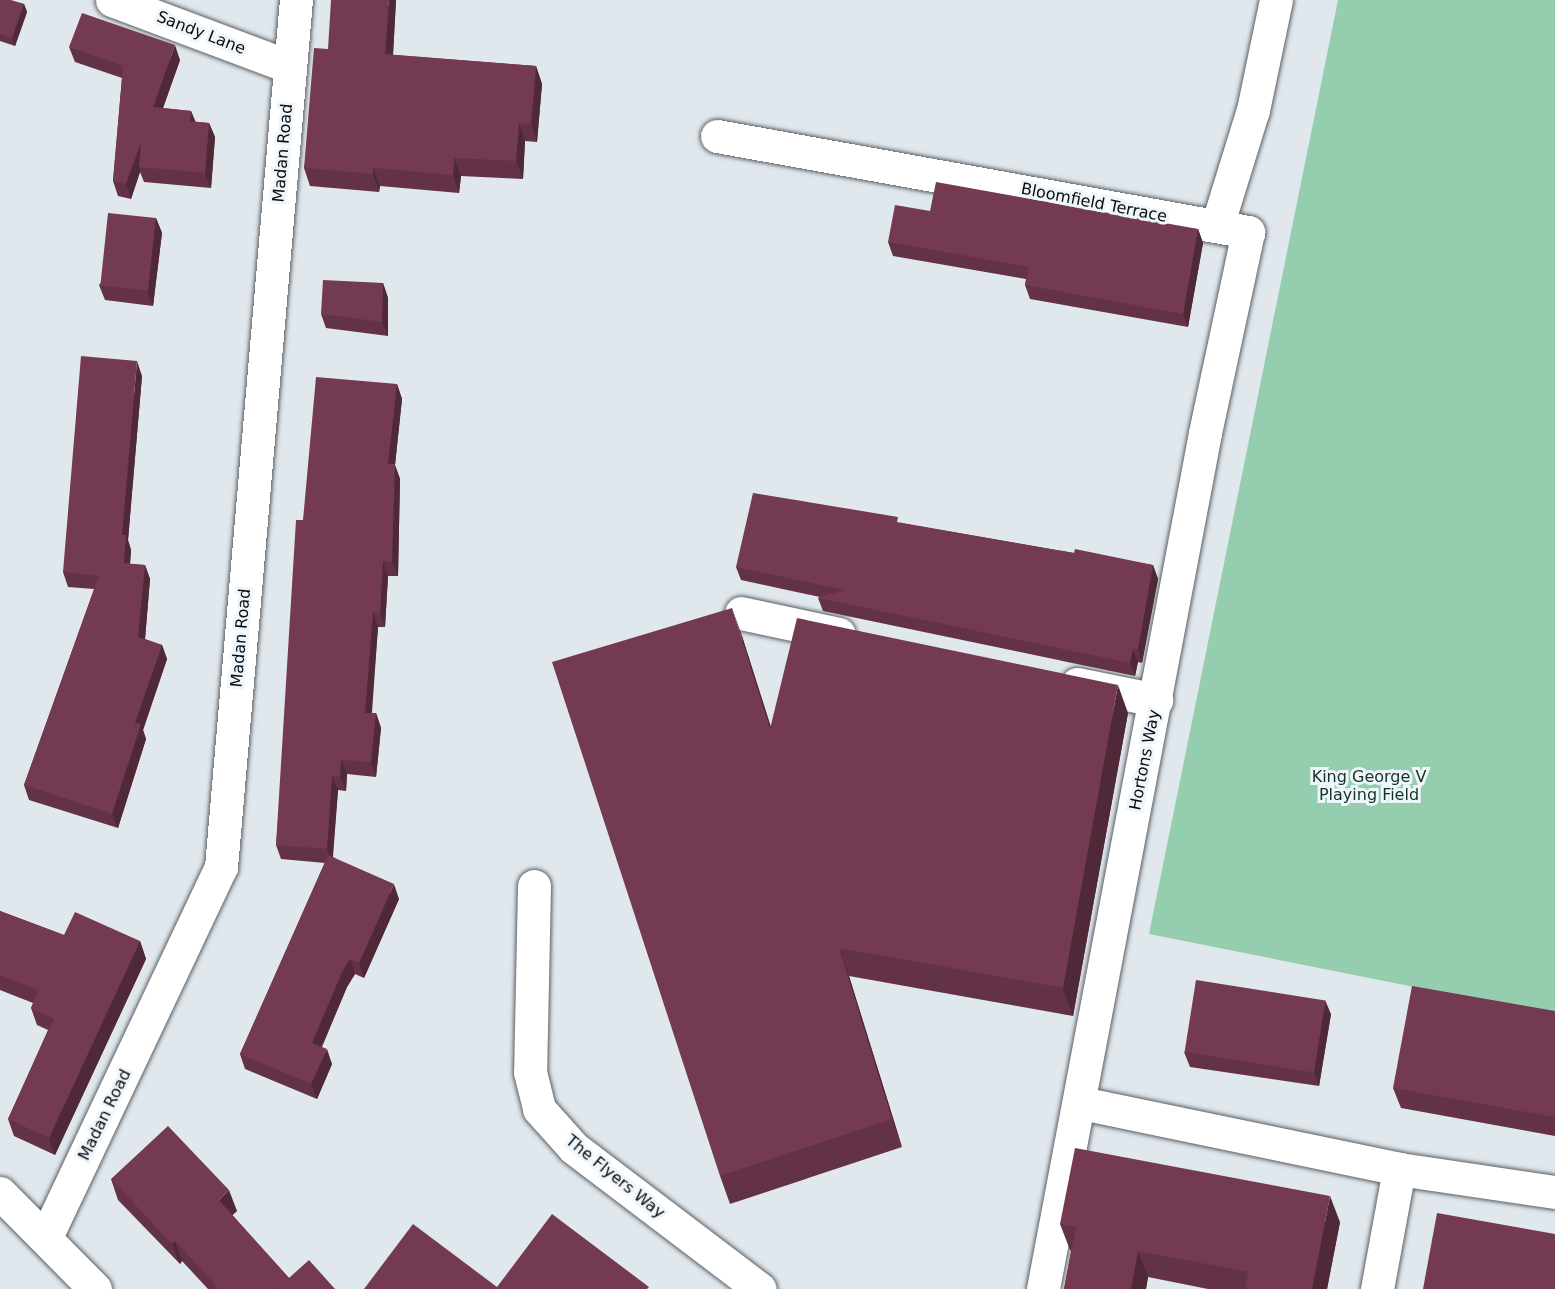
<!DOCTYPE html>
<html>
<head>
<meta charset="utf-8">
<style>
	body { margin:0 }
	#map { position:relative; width:1555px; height:1289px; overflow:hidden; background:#e1e8ed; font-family:"DejaVu Sans",sans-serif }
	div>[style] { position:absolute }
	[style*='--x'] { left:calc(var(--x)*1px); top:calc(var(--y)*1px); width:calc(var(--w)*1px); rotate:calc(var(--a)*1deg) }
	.green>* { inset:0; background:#95cdaf }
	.roads { filter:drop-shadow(0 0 2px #5a5f64) drop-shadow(0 0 2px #5a5f64) }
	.minor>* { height:33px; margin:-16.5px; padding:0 16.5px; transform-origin:16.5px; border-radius:16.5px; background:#fff }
	.wall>* { inset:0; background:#633246 }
	.shaded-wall>* { inset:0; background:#502939 }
	.building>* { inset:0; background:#733a51; transform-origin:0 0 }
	span { translate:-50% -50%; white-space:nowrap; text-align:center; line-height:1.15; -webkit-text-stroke:6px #eef5fb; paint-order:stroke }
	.street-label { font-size:16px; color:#0a0c0e }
	.park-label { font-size:16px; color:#143324 }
</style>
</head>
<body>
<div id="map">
	<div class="green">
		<div style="clip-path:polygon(1338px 0,1555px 0,1555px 1015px,1149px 934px)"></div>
	</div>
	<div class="roads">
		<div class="minor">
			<div style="--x:112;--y:0;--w:190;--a:20.6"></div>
			<div style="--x:717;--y:136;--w:540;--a:10.25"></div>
			<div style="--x:1248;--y:232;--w:206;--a:102.1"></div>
			<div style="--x:1205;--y:433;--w:871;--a:100.72"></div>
			<div style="--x:1217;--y:226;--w:121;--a:-72.8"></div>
			<div style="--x:1253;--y:110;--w:112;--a:-78.2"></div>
			<div style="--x:741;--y:613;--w:100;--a:12.1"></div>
			<div style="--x:1077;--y:684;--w:81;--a:11.4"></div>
			<div style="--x:534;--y:886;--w:186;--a:91.2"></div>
			<div style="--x:530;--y:1072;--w:38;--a:76"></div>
			<div style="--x:539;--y:1109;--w:52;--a:48.1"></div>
			<div style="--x:574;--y:1148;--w:233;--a:37.2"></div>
			<div style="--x:1081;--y:1103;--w:325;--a:11.7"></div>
			<div style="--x:1399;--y:1169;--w:158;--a:8.4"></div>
			<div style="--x:0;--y:1193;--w:135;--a:45.3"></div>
			<div style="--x:46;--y:1237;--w:409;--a:-64.7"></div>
			<div style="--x:221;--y:867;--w:870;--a:-85.06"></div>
			<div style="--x:1377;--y:1289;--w:122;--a:-79.6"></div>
		</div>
	</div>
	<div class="wall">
		<div style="clip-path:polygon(0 0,24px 4px,27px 12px,15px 46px,0 41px)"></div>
		<div style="clip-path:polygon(396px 0,393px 55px,536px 66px,542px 84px,537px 142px,525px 141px,523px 179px,461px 176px,459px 193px,380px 186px,379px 192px,310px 186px,304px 168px,328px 49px)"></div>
		<div style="clip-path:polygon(69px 47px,180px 60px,163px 108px,191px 111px,195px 122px,209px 123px,215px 137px,211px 188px,144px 182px,140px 172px,131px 199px,118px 196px,113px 181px,122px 78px,75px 62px)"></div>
		<div style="clip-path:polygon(930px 211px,1198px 229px,1203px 243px,1188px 327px,1030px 299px,1025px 285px,1026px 279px,893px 256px,888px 242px)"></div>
		<div style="clip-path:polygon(156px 218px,162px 233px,153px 306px,105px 300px,99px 285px)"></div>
		<div style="clip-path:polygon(383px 283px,388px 298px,388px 336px,326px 328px,321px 314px)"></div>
		<div style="clip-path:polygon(142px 376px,128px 540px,131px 550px,130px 564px,145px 565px,150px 579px,145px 639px,162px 645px,167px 659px,143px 730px,146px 739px,118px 828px,29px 800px,24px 785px,94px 589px,68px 587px,63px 572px)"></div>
		<div style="clip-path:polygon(397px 384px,402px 399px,395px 465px,400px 479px,398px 576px,388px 576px,385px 627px,378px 627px,372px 713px,376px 713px,381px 728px,376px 777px,347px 774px,346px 791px,338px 790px,333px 857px,399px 899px,364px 978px,355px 974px,347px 987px,322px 1047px,332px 1064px,317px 1099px,245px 1069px,240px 1054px,325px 863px,281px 859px,276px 845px,303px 520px)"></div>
		<div style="clip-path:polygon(900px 523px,1074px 553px,1153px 565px,1158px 579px,1142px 663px,1138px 662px,1135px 676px,823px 611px,818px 598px,820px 597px,741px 580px,736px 567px)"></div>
		<div style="clip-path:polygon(742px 636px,771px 727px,1128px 713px,1073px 1016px,849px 976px,902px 1147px,730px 1204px,720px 1176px)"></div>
		<div style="clip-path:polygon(0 911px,64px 935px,140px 941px,146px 959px,55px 1155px,14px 1136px,8px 1119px,48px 1030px,37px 1025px,31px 1008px,33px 1003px,0 990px)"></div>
		<div style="clip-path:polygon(1555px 1011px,1555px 1136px,1401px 1108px,1393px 1088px)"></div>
		<div style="clip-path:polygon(1331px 1014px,1319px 1086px,1190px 1067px,1184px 1052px)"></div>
		<div style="clip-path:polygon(111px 1179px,237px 1211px,232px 1215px,289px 1278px,335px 1289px,208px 1289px,182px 1261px,180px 1264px,118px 1200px)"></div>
		<div style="clip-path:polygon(1340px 1222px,1327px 1289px,1208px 1289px,1148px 1277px,1146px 1289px,1064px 1289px,1071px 1251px,1070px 1250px,1060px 1224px)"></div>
	</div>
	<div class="shaded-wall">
		<div style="clip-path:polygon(389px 0,396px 0,392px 72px,385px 54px)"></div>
		<div style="clip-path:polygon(24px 4px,27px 12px,15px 46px,12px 38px)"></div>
		<div style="clip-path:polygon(175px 45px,180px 60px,158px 122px,153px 107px)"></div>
		<div style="clip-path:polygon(536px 66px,542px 84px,537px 142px,531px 124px)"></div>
		<div style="clip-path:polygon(191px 111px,197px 125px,190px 121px)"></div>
		<div style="clip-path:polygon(209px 123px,215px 137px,211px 188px,205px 173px)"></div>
		<div style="clip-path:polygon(519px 123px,525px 141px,523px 179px,516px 161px)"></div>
		<div style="clip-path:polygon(141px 142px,139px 167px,140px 172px,131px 199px,126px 184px)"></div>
		<div style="clip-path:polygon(454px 158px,461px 176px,459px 193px,453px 175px)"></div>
		<div style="clip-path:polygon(373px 168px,380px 186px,379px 192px,373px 174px)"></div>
		<div style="clip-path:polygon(156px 218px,162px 233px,153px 306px,147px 291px)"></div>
		<div style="clip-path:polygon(1198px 229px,1203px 243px,1188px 327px,1183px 314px)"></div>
		<div style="clip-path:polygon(383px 283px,388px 298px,388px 336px,382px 322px)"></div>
		<div style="clip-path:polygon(137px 361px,142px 376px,128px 540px,131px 550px,129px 578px,124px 563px,122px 535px)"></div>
		<div style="clip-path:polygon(397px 384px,402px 399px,395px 465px,400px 479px,398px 576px,392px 562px,388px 464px)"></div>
		<div style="clip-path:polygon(383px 561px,388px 576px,385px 627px,380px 613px)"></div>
		<div style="clip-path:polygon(145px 565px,150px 579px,144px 651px,138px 637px)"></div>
		<div style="clip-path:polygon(1153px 565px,1158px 579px,1142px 663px,1138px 649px)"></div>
		<div style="clip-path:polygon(732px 608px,742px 636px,780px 757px,770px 729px)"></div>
		<div style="clip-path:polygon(373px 612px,378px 627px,370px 727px,365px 713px)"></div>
		<div style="clip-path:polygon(162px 645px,167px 659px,143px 730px,146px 739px,118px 828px,112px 814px,135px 723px)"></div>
		<div style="clip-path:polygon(1133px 649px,1138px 662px,1135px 676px,1130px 663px)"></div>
		<div style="clip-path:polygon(1118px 685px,1128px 713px,1073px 1016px,1063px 988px)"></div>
		<div style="clip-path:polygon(376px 713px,381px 728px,376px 777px,371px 762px)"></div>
		<div style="clip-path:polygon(341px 760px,347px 774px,346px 791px,340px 776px)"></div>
		<div style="clip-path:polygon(332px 776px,338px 790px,332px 863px,327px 849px)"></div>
		<div style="clip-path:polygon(394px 884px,399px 899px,364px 978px,359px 963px)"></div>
		<div style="clip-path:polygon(140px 941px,146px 959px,55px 1155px,49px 1138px)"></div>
		<div style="clip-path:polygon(839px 948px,849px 976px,902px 1147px,892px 1119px)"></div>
		<div style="clip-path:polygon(350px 959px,355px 974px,347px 987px,317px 1057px,312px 1043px,342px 972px)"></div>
		<div style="clip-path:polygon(1325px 1000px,1331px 1014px,1319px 1086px,1314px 1072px)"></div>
		<div style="clip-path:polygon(327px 1049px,332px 1064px,317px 1099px,311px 1084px)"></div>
		<div style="clip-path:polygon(229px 1190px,237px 1211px,226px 1221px,219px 1200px)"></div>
		<div style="clip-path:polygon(1330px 1196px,1340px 1222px,1327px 1289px,1312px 1289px)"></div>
		<div style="clip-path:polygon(175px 1241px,182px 1261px,180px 1264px,172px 1244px)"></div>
		<div style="clip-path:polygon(1138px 1251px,1148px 1277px,1146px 1289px,1131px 1289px)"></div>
	</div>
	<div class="building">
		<div style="clip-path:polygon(0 0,11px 0,24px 4px,12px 38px,0 34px)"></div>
		<div style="clip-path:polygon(331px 0,389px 0,385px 54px,536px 66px,531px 124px,519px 123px,516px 161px,454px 158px,453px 175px,373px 168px,373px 174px,304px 168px,314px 48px,328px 49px)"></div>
		<div style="clip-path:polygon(82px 13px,175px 45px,153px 107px,191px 111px,190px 121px,209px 123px,205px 173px,139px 167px,141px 142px,126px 184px,113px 181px,123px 66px,69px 47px)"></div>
		<div style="clip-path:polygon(936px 182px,1198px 229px,1183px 314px,1025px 285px,1029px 267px,888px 242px,895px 205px,930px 211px)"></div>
		<div style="left:108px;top:213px;width:48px;height:73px;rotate:6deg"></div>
		<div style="clip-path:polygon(323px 280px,383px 283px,382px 322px,321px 314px)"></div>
		<div style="clip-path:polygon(81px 356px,137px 361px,122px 535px,126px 535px,124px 563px,145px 565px,138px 637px,162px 645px,135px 723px,141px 724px,112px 814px,24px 785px,99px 576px,63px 572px)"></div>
		<div style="clip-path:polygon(316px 377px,397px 384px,388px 464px,395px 464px,392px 562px,383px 561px,380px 613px,373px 612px,365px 713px,376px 713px,371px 762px,341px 760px,340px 776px,332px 776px,327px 849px,276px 845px,296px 520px,303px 520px)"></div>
		<div style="clip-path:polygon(753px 493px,898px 517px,897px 522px,1074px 553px,1075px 549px,1153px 565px,1138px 649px,1133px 649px,1130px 663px,818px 598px,844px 590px,736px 567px)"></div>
		<div style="clip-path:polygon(732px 608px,770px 729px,797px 618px,1118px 685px,1063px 988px,839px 948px,892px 1119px,720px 1176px,552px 662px)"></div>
		<div style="clip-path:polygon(328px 855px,394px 884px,359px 963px,350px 959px,342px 972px,312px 1043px,327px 1049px,311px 1084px,240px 1054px)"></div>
		<div style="clip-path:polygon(0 911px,64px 935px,75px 912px,140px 941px,49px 1138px,8px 1119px,54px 1019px,31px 1008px,39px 990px,0 975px)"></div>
		<div style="left:1196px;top:980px;width:131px;height:73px;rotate:9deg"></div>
		<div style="clip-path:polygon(1412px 986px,1555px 1011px,1555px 1111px,1554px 1117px,1393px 1088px)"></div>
		<div style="clip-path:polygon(168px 1126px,229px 1190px,219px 1200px,289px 1278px,309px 1260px,335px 1289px,280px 1289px,279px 1288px,277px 1289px,219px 1289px,175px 1241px,172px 1244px,111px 1179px)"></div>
		<div style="clip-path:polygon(1075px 1148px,1330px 1196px,1312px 1289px,1245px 1289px,1248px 1272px,1138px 1251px,1131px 1289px,1064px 1289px,1076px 1227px,1060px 1224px)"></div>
		<div style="clip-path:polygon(1437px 1213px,1555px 1234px,1555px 1289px,1423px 1289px)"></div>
		<div style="clip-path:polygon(552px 1214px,649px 1287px,647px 1289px,364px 1289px,413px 1224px,497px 1287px)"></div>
	</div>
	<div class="street-label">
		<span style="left:201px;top:33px;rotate:21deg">Sandy Lane</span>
		<span style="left:283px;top:153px;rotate:-85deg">Madan Road</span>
		<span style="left:1094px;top:203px;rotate:11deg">Bloomfield Terrace</span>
		<span style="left:241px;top:638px;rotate:-85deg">Madan Road</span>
		<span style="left:1145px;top:760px;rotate:-79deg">Hortons Way</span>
		<span style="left:105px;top:1115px;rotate:-64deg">Madan Road</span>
		<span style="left:615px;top:1177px;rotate:39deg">The Flyers Way</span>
	</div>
	<div class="park-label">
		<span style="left:1369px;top:786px">King George V<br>Playing Field</span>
	</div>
</div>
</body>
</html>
